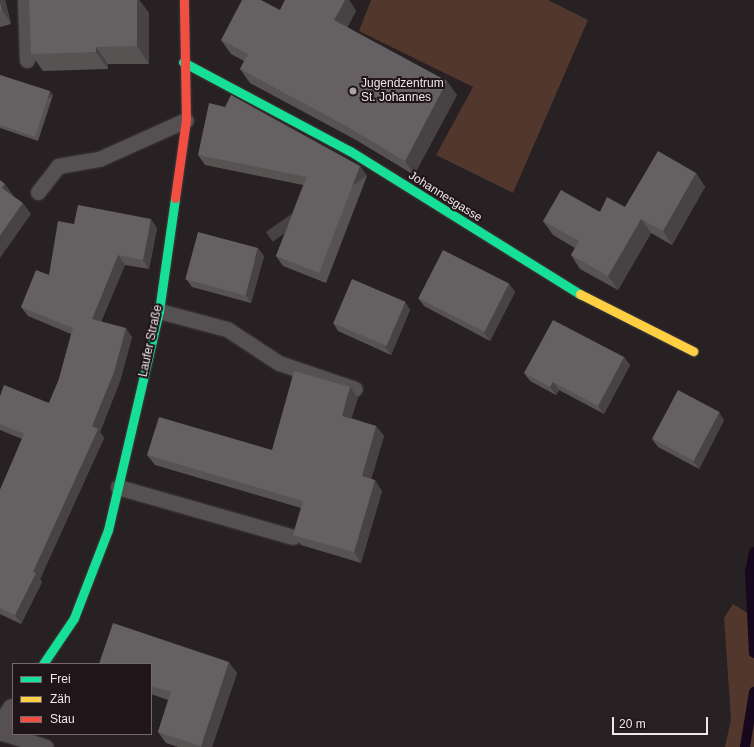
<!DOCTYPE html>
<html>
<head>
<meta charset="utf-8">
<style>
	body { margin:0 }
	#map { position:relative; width:754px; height:747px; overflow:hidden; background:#272123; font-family:Helvetica,sans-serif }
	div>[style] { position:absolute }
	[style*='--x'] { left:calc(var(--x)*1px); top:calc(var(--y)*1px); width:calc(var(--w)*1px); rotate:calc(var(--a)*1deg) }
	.green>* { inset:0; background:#52372d }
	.stream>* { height:10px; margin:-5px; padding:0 5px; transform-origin:5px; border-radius:5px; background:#17081e }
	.roads { filter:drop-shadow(0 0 1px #413b3c) drop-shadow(0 0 1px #413b3c) }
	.lane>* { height:15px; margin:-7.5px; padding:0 7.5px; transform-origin:7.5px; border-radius:7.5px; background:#555152 }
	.street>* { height:22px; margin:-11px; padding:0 11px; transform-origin:11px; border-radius:11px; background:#555152 }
	.fast>* { height:9px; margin:-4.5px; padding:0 4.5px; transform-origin:4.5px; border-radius:4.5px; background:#16e098 }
	.slow>* { height:9px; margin:-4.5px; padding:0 4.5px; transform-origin:4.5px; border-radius:4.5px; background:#ffcf43 }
	.jam>* { height:9px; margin:-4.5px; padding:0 4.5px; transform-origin:4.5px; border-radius:4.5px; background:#f24e42 }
	.wall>* { inset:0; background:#575353 }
	.shaded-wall>* { inset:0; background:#474344; transform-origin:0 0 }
	.building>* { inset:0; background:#656061; transform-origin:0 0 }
	.dots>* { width:11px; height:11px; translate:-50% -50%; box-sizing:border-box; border:2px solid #201518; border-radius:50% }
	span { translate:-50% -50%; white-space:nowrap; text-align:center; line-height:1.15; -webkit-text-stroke:4px #201518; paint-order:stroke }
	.poi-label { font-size:12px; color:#f0e7ea }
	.left { translate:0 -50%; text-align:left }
	.street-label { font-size:12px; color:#f0e7ea }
	.legend { position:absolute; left:12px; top:663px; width:140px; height:72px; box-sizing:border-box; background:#201518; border:1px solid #73696c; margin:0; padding:5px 7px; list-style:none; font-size:12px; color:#f0e7ea }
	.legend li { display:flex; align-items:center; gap:8px; height:20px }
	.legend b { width:20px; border:1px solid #73696c }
	.scale { position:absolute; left:612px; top:717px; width:96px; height:18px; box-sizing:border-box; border:2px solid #f0e7ea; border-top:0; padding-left:5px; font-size:12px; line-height:14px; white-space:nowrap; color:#f0e7ea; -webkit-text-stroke:3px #201518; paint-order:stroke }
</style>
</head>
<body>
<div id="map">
	<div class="green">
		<div style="clip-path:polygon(371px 0,548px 0,588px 20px,513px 193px,436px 155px,473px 87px,359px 31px)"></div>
		<div style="clip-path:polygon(733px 604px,754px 617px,754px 747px,725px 747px,731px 719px,724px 618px)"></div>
	</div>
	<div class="stream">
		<div style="--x:754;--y:552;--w:20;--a:101"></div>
		<div style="--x:750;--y:572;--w:81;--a:87.2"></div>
		<div style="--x:745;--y:747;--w:56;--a:-80.7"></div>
	</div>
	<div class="roads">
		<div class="lane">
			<div style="--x:25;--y:0;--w:60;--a:88.1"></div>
			<div style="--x:38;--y:192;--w:33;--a:-52"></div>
			<div style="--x:58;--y:166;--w:42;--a:-9.7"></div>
			<div style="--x:99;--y:159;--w:95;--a:-24.1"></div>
			<div style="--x:159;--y:311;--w:70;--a:14.8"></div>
			<div style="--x:227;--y:329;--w:62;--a:33.2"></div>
			<div style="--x:279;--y:363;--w:80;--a:18.9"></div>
			<div style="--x:118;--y:487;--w:182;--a:15.9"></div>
			<div style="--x:0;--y:732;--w:48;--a:18.1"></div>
		</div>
		<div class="street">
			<div style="--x:0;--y:730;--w:24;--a:-57"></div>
		</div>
		<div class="fast">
			<div style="--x:183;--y:62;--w:189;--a:28.1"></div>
			<div style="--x:350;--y:151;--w:271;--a:31.9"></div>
			<div style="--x:43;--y:664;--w:55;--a:-56"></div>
			<div style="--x:74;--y:618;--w:94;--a:-68.9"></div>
			<div style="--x:108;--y:530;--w:225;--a:-76.9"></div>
			<div style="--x:159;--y:311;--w:114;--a:-81.9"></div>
		</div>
		<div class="slow">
			<div style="--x:580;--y:294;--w:127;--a:26.8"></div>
		</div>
		<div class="jam">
			<div style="--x:175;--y:198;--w:79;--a:-82"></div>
			<div style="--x:186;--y:120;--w:120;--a:-91"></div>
		</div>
	</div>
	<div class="wall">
		<div style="clip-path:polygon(0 0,5px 0,11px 24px,0 27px)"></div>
		<div style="clip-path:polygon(29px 0,139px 0,149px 13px,149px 64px,108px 64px,108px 69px,43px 71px,31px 54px)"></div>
		<div style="clip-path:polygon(285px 0,349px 0,356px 11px,347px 27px,457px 95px,414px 175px,356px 140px,250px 83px,240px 69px,244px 61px,231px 54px,221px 40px,280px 10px)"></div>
		<div style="clip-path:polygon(0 75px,53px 95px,38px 141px,0 128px)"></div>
		<div style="clip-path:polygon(198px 155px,360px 166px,367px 176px,326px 283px,283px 266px,276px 256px,303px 185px,205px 165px)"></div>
		<div style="clip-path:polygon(696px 173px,705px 187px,672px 245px,651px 233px,618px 290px,580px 269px,571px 255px,575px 248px,553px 235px,543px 221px,625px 207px)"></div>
		<div style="clip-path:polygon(74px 224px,157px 228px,149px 269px,125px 265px,101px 322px,132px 337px,120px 381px,100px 432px,104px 438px,40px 579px,42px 582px,21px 624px,0 614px,0 490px,22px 439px,0 430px,0 396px,49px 403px,59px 379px,71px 334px,28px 316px,21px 307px,49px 275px)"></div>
		<div style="clip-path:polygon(264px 256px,251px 303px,192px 287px,186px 279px)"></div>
		<div style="clip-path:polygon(509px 284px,515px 292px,490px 341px,424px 306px,418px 298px)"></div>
		<div style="clip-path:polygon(405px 302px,410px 310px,391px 355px,338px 331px,333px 323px)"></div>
		<div style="clip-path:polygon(624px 357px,630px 365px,604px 414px,559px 390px,556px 395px,530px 381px,524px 373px)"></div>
		<div style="clip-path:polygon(358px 398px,351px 418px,376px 426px,384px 436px,371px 479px,382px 491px,361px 563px,301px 545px,293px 535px,301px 508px,155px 465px,147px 455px,272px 450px)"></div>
		<div style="clip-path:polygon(724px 420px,699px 469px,658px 447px,652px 439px)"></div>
		<div style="clip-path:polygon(151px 664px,237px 673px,212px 747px,178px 747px,166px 743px,158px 732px,168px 700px,151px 694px)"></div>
	</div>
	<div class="shaded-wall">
		<div style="clip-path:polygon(0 0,5px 0,11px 24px,2px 10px,0 3px)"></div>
		<div style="clip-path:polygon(137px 0,139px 0,149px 13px,149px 64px,137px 46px)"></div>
		<div style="clip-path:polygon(345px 0,349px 0,356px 11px,344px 34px,334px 20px)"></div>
		<div style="clip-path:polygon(96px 47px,108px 64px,108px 69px,96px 52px)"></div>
		<div style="clip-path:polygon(447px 81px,457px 95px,414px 175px,405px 161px)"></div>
		<div style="left:50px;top:91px;width:5px;height:48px;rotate:53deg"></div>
		<div style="left:360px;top:166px;width:12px;height:115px;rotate:55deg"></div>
		<div style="clip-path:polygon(696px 173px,705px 187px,672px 245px,663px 231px)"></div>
		<div style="clip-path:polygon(5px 184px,13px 195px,10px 199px,2px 188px)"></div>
		<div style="clip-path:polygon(23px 203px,31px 214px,0 258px,0 236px)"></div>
		<div style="clip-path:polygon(151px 219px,157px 228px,149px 269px,143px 260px)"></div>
		<div style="clip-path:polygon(641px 219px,651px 233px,618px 290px,608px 276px)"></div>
		<div style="clip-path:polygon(258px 248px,264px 256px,251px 303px,246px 295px)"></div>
		<div style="clip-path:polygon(118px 255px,125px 265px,98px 328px,92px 319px)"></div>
		<div style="clip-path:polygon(509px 284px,515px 292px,490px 341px,484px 333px)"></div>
		<div style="clip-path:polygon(405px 302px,410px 310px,391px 355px,385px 347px)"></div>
		<div style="clip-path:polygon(126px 328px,132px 337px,120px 381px,100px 432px,104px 438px,40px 579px,42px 582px,21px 624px,15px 615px,33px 572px,92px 426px)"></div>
		<div style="clip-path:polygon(624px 357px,630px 365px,604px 414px,598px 406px)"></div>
		<div style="clip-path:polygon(553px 382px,559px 390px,556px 395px,550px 387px)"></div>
		<div style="clip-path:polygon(350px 387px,358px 398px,349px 426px,342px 416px)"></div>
		<div style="clip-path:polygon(719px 412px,724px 420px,699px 469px,693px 461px)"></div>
		<div style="clip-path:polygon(376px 426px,384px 436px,369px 487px,362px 476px)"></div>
		<div style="clip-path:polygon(375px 480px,382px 491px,361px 563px,354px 552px)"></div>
		<div style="clip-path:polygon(229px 662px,237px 673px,212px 747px,202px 747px,201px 746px)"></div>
	</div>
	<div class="building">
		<div style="clip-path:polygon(29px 0,137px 0,137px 46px,96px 47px,96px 52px,31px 54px)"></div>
		<div style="clip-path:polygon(242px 0,261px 0,280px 10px,285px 0,345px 0,334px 20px,447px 81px,405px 161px,346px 126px,240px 69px,248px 54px,221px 40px)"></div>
		<div style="clip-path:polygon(0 3px,2px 10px,0 11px)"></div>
		<div style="clip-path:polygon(0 75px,50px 91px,35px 137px,0 125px)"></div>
		<div style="clip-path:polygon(231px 95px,360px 166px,319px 273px,276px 256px,307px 177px,198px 155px,209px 103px,225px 107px)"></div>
		<div style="clip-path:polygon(658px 151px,696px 173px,663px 231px,641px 219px,608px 276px,571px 255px,579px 241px,543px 221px,561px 190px,600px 212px,607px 197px,625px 207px)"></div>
		<div style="clip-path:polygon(0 180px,5px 184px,2px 188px,23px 203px,0 236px)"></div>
		<div style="clip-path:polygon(78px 205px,151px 219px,143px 260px,118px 255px,92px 319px,126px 328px,114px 372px,92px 426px,98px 429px,33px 572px,36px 573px,15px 615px,0 608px,0 490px,24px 434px,0 424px,0 396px,4px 385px,49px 403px,59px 379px,73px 328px,21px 307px,36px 270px,49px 275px,58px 221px,74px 224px)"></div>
		<div style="left:198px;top:232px;width:62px;height:49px;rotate:15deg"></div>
		<div style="left:443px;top:250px;width:74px;height:54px;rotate:27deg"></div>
		<div style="left:352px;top:279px;width:58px;height:48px;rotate:23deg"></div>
		<div style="clip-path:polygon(553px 320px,624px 357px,598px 406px,553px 382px,550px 387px,524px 373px)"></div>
		<div style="clip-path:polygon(294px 371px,350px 387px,342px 416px,376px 426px,362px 476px,375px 480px,354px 552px,293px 535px,303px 501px,147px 455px,159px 417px,272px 450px)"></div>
		<div style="left:678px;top:390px;width:47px;height:55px;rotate:28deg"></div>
		<div style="clip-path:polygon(113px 623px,229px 662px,201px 746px,158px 732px,171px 692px,151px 686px,151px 664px,99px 664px)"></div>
	</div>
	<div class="dots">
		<div style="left:353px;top:91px;background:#aaa2a4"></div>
	</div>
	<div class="poi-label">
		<span class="left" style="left:361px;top:91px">Jugendzentrum<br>St. Johannes</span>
	</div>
	<div class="street-label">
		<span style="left:445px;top:197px;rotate:32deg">Johannesgasse</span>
		<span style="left:151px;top:341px;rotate:-78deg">Laufer Straße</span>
	</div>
	<ul class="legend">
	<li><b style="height:5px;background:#16e098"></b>Frei</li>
	<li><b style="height:5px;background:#ffcf43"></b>Zäh</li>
	<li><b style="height:5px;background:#f24e42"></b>Stau</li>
	</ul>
	<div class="scale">20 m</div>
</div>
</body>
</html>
